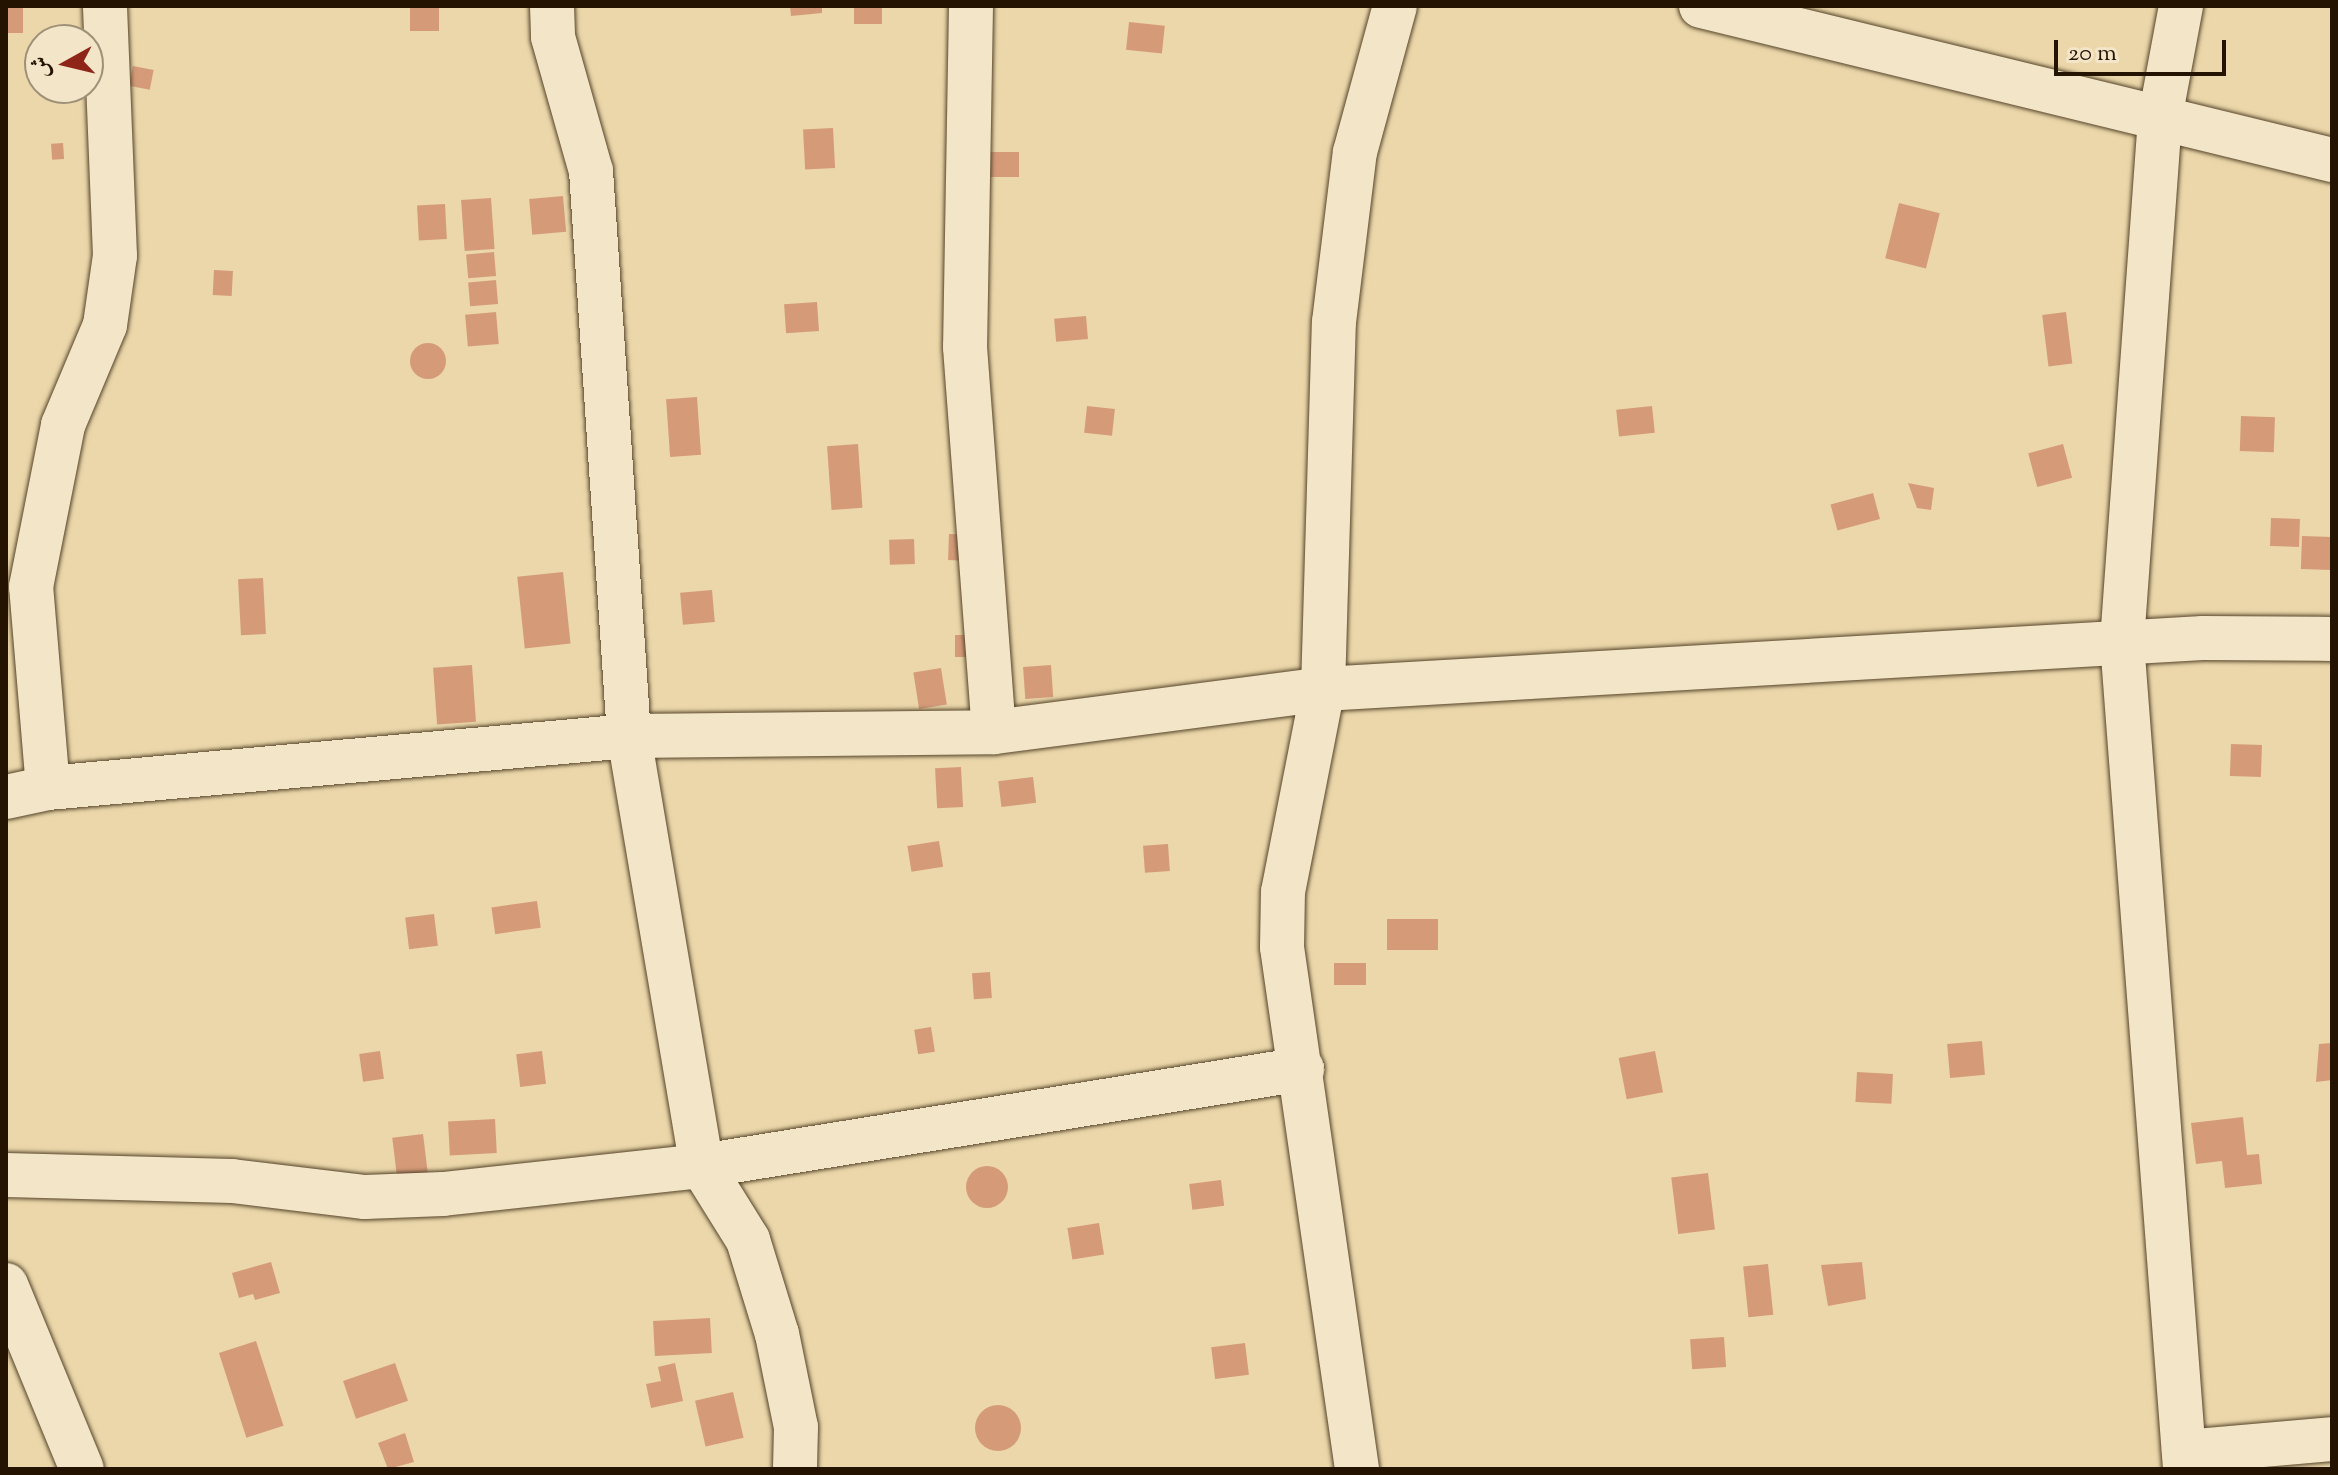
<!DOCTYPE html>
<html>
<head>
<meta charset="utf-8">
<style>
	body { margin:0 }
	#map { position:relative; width:2338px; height:1475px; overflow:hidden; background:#ebd7aa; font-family:"Sorts Mill Goudy",Amiri,serif }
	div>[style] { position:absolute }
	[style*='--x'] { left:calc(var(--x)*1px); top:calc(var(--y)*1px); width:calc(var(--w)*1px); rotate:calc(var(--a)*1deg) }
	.building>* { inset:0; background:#d59b79; transform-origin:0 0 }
	.round { border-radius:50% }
	.roads { filter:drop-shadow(0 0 2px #55442a) drop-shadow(0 0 2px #55442a) }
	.street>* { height:44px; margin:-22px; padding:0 22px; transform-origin:22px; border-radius:22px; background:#f2e5c8 }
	span { translate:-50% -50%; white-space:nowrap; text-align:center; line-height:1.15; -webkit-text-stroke:6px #f2e5c8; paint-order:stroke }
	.frame { position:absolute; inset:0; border:8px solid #231300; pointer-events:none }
	.north { position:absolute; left:24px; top:24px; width:80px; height:80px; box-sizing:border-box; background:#f2e5c8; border:2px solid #9f9178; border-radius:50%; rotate:262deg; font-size:22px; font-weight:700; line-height:32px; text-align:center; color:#231300 }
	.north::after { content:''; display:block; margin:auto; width:28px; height:36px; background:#8f2418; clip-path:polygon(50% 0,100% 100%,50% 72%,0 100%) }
	.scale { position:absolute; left:2054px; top:40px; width:172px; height:36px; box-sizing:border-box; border:4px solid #231300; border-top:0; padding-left:10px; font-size:24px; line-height:28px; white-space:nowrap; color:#231300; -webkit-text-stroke:6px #f2e5c8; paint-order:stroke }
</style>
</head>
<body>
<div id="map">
	<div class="building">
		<div style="left:6px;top:6px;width:17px;height:27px"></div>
		<div style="left:410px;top:6px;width:29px;height:25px"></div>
		<div style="clip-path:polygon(790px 6px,822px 6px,822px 13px,791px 16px)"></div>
		<div style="left:854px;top:6px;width:28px;height:18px"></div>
		<div style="left:1129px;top:22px;width:36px;height:28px;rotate:6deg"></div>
		<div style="left:133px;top:66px;width:21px;height:20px;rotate:11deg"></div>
		<div style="left:833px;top:128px;width:40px;height:30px;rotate:87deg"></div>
		<div style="left:63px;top:143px;width:16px;height:12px;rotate:86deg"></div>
		<div style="left:988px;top:152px;width:31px;height:25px"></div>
		<div style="left:563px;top:196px;width:36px;height:34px;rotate:85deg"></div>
		<div style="left:491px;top:198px;width:51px;height:30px;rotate:86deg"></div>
		<div style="left:1899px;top:203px;width:42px;height:57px;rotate:14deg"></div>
		<div style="left:445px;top:204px;width:35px;height:28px;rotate:87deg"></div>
		<div style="left:494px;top:252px;width:24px;height:28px;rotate:85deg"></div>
		<div style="left:214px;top:270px;width:19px;height:25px;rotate:3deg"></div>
		<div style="left:496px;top:280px;width:24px;height:28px;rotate:85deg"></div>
		<div style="left:817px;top:302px;width:29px;height:33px;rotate:86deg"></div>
		<div style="left:496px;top:312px;width:32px;height:31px;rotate:85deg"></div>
		<div style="left:2066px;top:312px;width:52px;height:24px;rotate:83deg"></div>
		<div style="left:1086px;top:316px;width:23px;height:32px;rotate:85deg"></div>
		<div class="round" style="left:410px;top:343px;width:36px;height:36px"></div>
		<div style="left:697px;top:397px;width:58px;height:31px;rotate:86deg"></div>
		<div style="left:1087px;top:406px;width:28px;height:27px;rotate:6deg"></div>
		<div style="left:1652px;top:406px;width:27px;height:36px;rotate:84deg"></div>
		<div style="left:2241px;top:416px;width:34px;height:35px;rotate:2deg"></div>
		<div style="left:858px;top:444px;width:64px;height:31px;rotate:86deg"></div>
		<div style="left:2063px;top:444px;width:35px;height:36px;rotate:75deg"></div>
		<div style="clip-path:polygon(1908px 483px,1934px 488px,1931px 510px,1917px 508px)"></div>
		<div style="left:1873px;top:493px;width:27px;height:44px;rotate:75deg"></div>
		<div style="left:2271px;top:518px;width:29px;height:28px;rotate:2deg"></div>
		<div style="left:949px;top:534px;width:26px;height:26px;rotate:2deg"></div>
		<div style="left:2302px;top:536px;width:30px;height:33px;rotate:2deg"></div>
		<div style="left:914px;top:539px;width:25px;height:25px;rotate:88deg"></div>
		<div style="left:563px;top:572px;width:72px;height:46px;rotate:84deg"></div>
		<div style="left:263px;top:578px;width:56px;height:25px;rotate:87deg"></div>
		<div style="left:712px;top:590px;width:32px;height:32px;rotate:85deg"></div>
		<div style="left:955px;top:635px;width:23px;height:22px"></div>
		<div style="left:472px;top:665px;width:57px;height:39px;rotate:86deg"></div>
		<div style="left:1051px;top:665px;width:32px;height:28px;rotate:86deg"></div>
		<div style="left:941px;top:668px;width:37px;height:28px;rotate:81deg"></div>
		<div style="left:2231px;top:744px;width:31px;height:32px;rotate:2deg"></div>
		<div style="left:961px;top:767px;width:40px;height:26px;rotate:87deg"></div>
		<div style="left:1033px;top:777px;width:26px;height:35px;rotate:83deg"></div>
		<div style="left:939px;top:841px;width:26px;height:32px;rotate:81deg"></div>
		<div style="left:1168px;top:844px;width:27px;height:25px;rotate:86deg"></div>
		<div style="left:537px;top:901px;width:27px;height:46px;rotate:82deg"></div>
		<div style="left:434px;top:914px;width:32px;height:29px;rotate:83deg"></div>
		<div style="left:1438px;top:919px;width:31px;height:51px;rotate:90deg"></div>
		<div style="left:1334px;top:963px;width:32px;height:22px"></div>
		<div style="left:990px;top:972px;width:26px;height:18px;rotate:86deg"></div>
		<div style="left:931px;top:1027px;width:25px;height:17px;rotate:81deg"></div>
		<div style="left:1982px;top:1041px;width:34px;height:35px;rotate:85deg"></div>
		<div style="clip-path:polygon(2332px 1043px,2332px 1080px,2316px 1082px,2319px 1044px)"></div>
		<div style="left:380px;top:1051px;width:28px;height:21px;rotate:82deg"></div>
		<div style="left:542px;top:1051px;width:33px;height:26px;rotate:83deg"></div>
		<div style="left:1655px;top:1051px;width:42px;height:37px;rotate:79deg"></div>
		<div style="left:1857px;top:1072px;width:36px;height:30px;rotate:3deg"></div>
		<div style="clip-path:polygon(2243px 1117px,2247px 1155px,2259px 1154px,2262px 1184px,2225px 1188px,2222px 1161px,2196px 1164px,2191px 1123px)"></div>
		<div style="left:495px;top:1119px;width:34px;height:47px;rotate:87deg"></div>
		<div style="left:423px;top:1134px;width:56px;height:31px;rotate:83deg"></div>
		<div class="round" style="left:966px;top:1166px;width:42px;height:42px"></div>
		<div style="left:1708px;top:1173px;width:57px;height:37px;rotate:83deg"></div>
		<div style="left:1221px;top:1180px;width:26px;height:32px;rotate:83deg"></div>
		<div style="left:1099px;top:1223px;width:32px;height:32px;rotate:81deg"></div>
		<div style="clip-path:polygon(271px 1262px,280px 1293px,255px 1300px,253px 1294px,239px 1298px,232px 1273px)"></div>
		<div style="clip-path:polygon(1862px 1262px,1866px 1299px,1828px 1306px,1821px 1265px)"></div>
		<div style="left:1768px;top:1264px;width:51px;height:25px;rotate:84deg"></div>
		<div style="left:710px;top:1318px;width:35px;height:57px;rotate:87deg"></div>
		<div style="left:1724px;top:1337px;width:30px;height:34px;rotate:86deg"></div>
		<div style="left:256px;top:1341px;width:89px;height:39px;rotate:72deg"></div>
		<div style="left:1245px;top:1343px;width:32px;height:34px;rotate:83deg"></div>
		<div style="left:395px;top:1363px;width:40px;height:55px;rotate:71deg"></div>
		<div style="clip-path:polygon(675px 1363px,683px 1401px,651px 1408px,646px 1384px,661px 1381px,658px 1367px)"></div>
		<div style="left:733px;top:1392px;width:47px;height:39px;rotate:77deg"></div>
		<div class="round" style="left:975px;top:1405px;width:46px;height:46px"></div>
		<div style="clip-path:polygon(405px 1433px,414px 1462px,388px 1469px,378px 1443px)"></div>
	</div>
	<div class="roads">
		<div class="street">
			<div style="--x:552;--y:6;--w:31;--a:88"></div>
			<div style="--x:553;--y:37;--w:139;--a:74.2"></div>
			<div style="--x:591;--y:171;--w:566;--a:86.15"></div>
			<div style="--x:629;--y:736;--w:436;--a:80.4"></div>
			<div style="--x:702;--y:1166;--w:87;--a:58.1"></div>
			<div style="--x:748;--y:1240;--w:98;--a:72.9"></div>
			<div style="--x:777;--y:1334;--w:95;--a:78.5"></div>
			<div style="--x:796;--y:1427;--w:42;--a:91.4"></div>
			<div style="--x:971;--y:6;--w:341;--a:91"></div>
			<div style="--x:965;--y:347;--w:386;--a:85.7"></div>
			<div style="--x:1701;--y:6;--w:650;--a:13.72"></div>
			<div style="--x:2181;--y:6;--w:114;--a:100.6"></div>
			<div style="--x:2160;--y:118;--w:525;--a:94.15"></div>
			<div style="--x:2122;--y:642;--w:829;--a:85.64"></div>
			<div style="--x:48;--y:788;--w:202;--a:-94.8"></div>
			<div style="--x:31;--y:587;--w:165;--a:-78.8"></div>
			<div style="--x:63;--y:425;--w:108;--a:-67.2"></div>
			<div style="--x:105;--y:325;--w:70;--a:-81.8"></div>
			<div style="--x:115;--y:256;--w:250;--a:-92.3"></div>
			<div style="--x:6;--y:797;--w:43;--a:-12.1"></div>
			<div style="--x:48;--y:788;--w:583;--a:-5.11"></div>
			<div style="--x:629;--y:736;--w:365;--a:-0.6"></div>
			<div style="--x:994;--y:732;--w:332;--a:-7.4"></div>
			<div style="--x:1323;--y:689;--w:881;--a:-3.32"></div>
			<div style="--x:2203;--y:638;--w:129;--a:0.4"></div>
			<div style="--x:6;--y:1175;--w:226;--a:1.5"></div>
			<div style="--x:232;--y:1181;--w:134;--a:6.9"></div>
			<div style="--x:365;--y:1197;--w:78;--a:-2.2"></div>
			<div style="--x:443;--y:1194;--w:261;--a:-6.2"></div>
			<div style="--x:702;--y:1166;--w:608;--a:-9.18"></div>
			<div style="--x:6;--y:1285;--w:199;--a:67.6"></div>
			<div style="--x:2184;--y:1452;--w:149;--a:-5"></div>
			<div style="--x:1357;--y:1469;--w:527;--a:-98.18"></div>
			<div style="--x:1282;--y:947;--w:55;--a:-89"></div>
			<div style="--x:1283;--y:892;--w:207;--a:-78.9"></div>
			<div style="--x:1323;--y:689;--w:367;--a:-88.3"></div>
			<div style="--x:1334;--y:322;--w:171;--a:-83"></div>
			<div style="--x:1355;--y:152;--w:151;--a:-74.7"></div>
		</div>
	</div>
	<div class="frame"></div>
	<div class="north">ش</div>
	<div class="scale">20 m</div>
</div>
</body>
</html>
